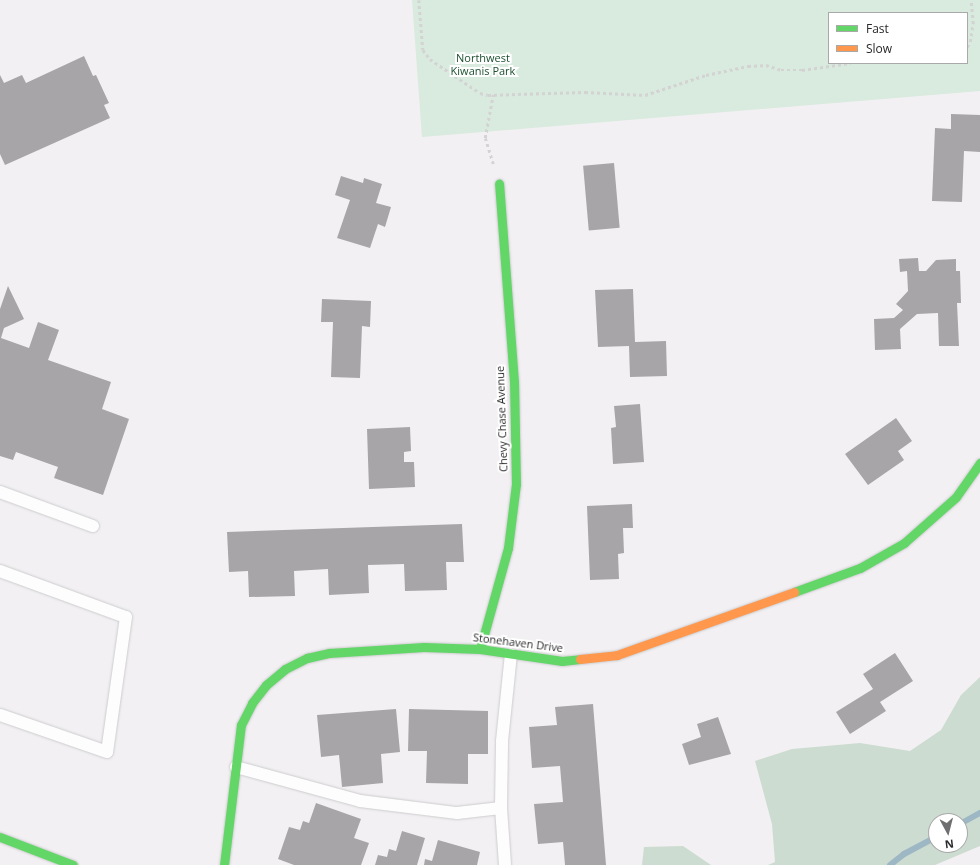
<!DOCTYPE html>
<html>
<head>
<meta charset="utf-8">
<style>
	body { margin:0 }
	#map { position:relative; width:980px; height:865px; overflow:hidden; background:#f2f0f3; font-family:"Open Sans",sans-serif }
	div>[style] { position:absolute }
	[style*='--x'] { left:calc(var(--x)*1px); top:calc(var(--y)*1px); width:calc(var(--w)*1px); rotate:calc(var(--a)*1deg) }
	.green>* { inset:0; background:#d9eade }
	.forest>* { inset:0; background:#ccdcd0 }
	.stream>* { height:6px; margin:-3px; padding:0 3px; transform-origin:3px; border-radius:3px; background:#9db7c4 }
	.building>* { inset:0; background:#a7a5a7; transform-origin:0 0 }
	.path>* { height:2.5px; margin-top:-1.25px; transform-origin:0; background:repeating-linear-gradient(90deg,#d3d3d4 0 3px,transparent 0 6px) }
	.roads { filter:drop-shadow(0 0 1px #cdccce) drop-shadow(0 0 1px #cdccce) }
	.lane>* { height:12px; margin:-6px; padding:0 6px; transform-origin:6px; border-radius:6px; background:#fdfdfd }
	.fast>* { height:9px; margin:-4.5px; padding:0 4.5px; transform-origin:4.5px; border-radius:4.5px; background:#63d668 }
	.slow>* { height:9px; margin:-4.5px; padding:0 4.5px; transform-origin:4.5px; border-radius:4.5px; background:#ff974d }
	span { translate:-50% -50%; white-space:nowrap; text-align:center; line-height:1.15; -webkit-text-stroke:4px #fff; paint-order:stroke }
	.park-label { font-size:11px; color:#1b4f2f }
	.street-label { font-size:11px; color:#29282a }
	.legend { position:absolute; left:828px; top:12px; width:140px; height:52px; box-sizing:border-box; background:#fff; border:1px solid #a9a9aa; margin:0; padding:5px 7px; list-style:none; font-size:12px; color:#29282a }
	.legend li { display:flex; align-items:center; gap:8px; height:20px }
	.legend b { width:20px; border:1px solid #a9a9aa }
	.north { position:absolute; left:928px; top:813px; width:40px; height:40px; box-sizing:border-box; background:#fff; border:1px solid #a9a9aa; border-radius:50%; rotate:173deg; font-size:11px; font-weight:700; line-height:16px; text-align:center; color:#29282a }
	.north::after { content:''; display:block; margin:auto; width:14px; height:18px; background:#6f6e70; clip-path:polygon(50% 0,100% 100%,50% 72%,0 100%) }
</style>
</head>
<body>
<div id="map">
	<div class="green">
		<div style="clip-path:polygon(evenodd,412px 0,980px 0,980px 91px,422px 137px,412px 0,829px 13px,967px 13px,967px 63px,829px 63px,829px 13px)"></div>
	</div>
	<div class="forest">
		<div style="clip-path:polygon(evenodd,980px 677px,980px 846px,935px 865px,768px 865px,775px 862px,772px 824px,755px 761px,792px 749px,860px 743px,910px 751px,941px 730px,961px 695px,980px 677px,936px 821px,960px 821px,960px 845px,936px 845px,936px 821px)"></div>
		<div style="clip-path:polygon(683px 846px,711px 865px,642px 865px,644px 847px)"></div>
	</div>
	<div class="stream">
		<div style="--x:960;--y:824;--w:23;--a:-29"></div>
		<div style="--x:890;--y:865;--w:18;--a:-38"></div>
		<div style="--x:904;--y:854;--w:36;--a:-28"></div>
	</div>
	<div class="building">
		<div style="clip-path:polygon(84px 56px,93px 76px,96px 75px,109px 103px,104px 105px,110px 118px,5px 165px,0 154px,0 75px,4px 83px,22px 75px,26px 83px)"></div>
		<div style="clip-path:polygon(951px 114px,980px 115px,980px 152px,964px 151px,962px 202px,932px 201px,935px 128px,951px 129px)"></div>
		<div style="left:614px;top:163px;width:65px;height:31px;rotate:85deg"></div>
		<div style="clip-path:polygon(341px 176px,363px 183px,364px 178px,382px 184px,376px 203px,391px 207px,385px 227px,378px 224px,370px 248px,337px 238px,350px 200px,335px 195px)"></div>
		<div style="clip-path:polygon(918px 258px,919px 271px,926px 271px,936px 260px,956px 259px,956px 271px,960px 271px,961px 303px,957px 303px,959px 346px,939px 346px,938px 313px,917px 314px,900px 329px,901px 349px,875px 350px,874px 319px,894px 318px,903px 310px,896px 304px,908px 291px,907px 271px,900px 272px,899px 259px)"></div>
		<div style="clip-path:polygon(8px 286px,24px 319px,4px 328px,1px 338px,29px 348px,38px 322px,59px 330px,48px 360px,111px 382px,102px 409px,129px 419px,103px 495px,54px 478px,58px 467px,16px 452px,13px 460px,0 456px,0 309px)"></div>
		<div style="clip-path:polygon(633px 289px,635px 342px,666px 341px,667px 376px,630px 377px,629px 346px,598px 347px,595px 290px)"></div>
		<div style="clip-path:polygon(322px 299px,371px 301px,370px 327px,362px 326px,360px 378px,331px 377px,333px 322px,321px 322px)"></div>
		<div style="clip-path:polygon(640px 404px,644px 462px,613px 464px,611px 428px,616px 427px,614px 406px)"></div>
		<div style="clip-path:polygon(896px 418px,912px 441px,898px 451px,904px 460px,868px 485px,845px 454px)"></div>
		<div style="clip-path:polygon(410px 427px,411px 451px,404px 452px,404px 462px,414px 462px,415px 487px,369px 489px,367px 429px)"></div>
		<div style="clip-path:polygon(632px 504px,633px 528px,623px 528px,624px 553px,618px 554px,619px 579px,590px 580px,587px 506px)"></div>
		<div style="clip-path:polygon(462px 524px,464px 562px,446px 562px,447px 590px,405px 591px,404px 564px,368px 565px,369px 593px,329px 595px,328px 569px,294px 571px,295px 596px,249px 597px,248px 571px,229px 572px,227px 532px)"></div>
		<div style="clip-path:polygon(895px 653px,913px 681px,880px 702px,886px 711px,850px 734px,836px 712px,873px 689px,863px 674px)"></div>
		<div style="clip-path:polygon(593px 704px,606px 865px,565px 865px,563px 842px,538px 844px,534px 804px,563px 802px,560px 766px,532px 768px,529px 727px,557px 725px,555px 707px)"></div>
		<div style="clip-path:polygon(396px 709px,400px 752px,381px 754px,383px 783px,342px 787px,339px 755px,321px 757px,317px 715px)"></div>
		<div style="clip-path:polygon(409px 709px,488px 711px,488px 754px,468px 754px,468px 784px,426px 783px,427px 751px,408px 751px)"></div>
		<div style="clip-path:polygon(718px 717px,731px 754px,689px 765px,682px 744px,701px 737px,697px 724px)"></div>
		<div style="clip-path:polygon(316px 803px,361px 819px,354px 838px,369px 843px,361px 865px,294px 865px,278px 859px,289px 827px,300px 830px,303px 821px,309px 823px)"></div>
		<div style="clip-path:polygon(402px 831px,425px 838px,417px 865px,375px 865px,378px 855px,387px 857px,389px 849px,396px 851px)"></div>
		<div style="clip-path:polygon(438px 840px,480px 852px,477px 865px,424px 865px,425px 859px,432px 861px)"></div>
	</div>
	<div class="path">
		<div style="--x:419;--y:0;--w:50;--a:85.4"></div>
		<div style="--x:423;--y:50;--w:11;--a:52"></div>
		<div style="--x:430;--y:59;--w:60;--a:34.2"></div>
		<div style="--x:480;--y:93;--w:8;--a:14"></div>
		<div style="--x:488;--y:95;--w:97;--a:-1.8"></div>
		<div style="--x:585;--y:92;--w:60;--a:2.9"></div>
		<div style="--x:645;--y:95;--w:64;--a:-18.2"></div>
		<div style="--x:706;--y:75;--w:43;--a:-12.1"></div>
		<div style="--x:748;--y:66;--w:18;--a:-3"></div>
		<div style="--x:766;--y:65;--w:16;--a:18"></div>
		<div style="--x:781;--y:70;--w:21;--a:0"></div>
		<div style="--x:802;--y:70;--w:49;--a:-8.1"></div>
		<div style="--x:967;--y:47;--w:6;--a:-59"></div>
		<div style="--x:970;--y:42;--w:18;--a:-81"></div>
		<div style="--x:973;--y:24;--w:24;--a:-95"></div>
		<div style="--x:879;--y:63;--w:2;--a:0"></div>
		<div style="--x:493;--y:164;--w:27;--a:-107"></div>
		<div style="--x:485;--y:138;--w:44;--a:-79.5"></div>
	</div>
	<div class="roads">
		<div class="lane">
			<div style="--x:0;--y:492;--w:99;--a:20.1"></div>
			<div style="--x:0;--y:571;--w:134;--a:20.1"></div>
			<div style="--x:126;--y:617;--w:136;--a:98"></div>
			<div style="--x:107;--y:752;--w:113;--a:-160.9"></div>
			<div style="--x:236;--y:767;--w:129;--a:15.3"></div>
			<div style="--x:360;--y:801;--w:98;--a:7.1"></div>
			<div style="--x:457;--y:813;--w:44;--a:-6.5"></div>
			<div style="--x:505;--y:865;--w:57;--a:-94"></div>
			<div style="--x:501;--y:808;--w:67;--a:-89.1"></div>
			<div style="--x:502;--y:741;--w:87;--a:-84.1"></div>
		</div>
		<div class="fast">
			<div style="--x:794;--y:592;--w:70;--a:-20"></div>
			<div style="--x:860;--y:568;--w:51;--a:-29.6"></div>
			<div style="--x:904;--y:543;--w:69;--a:-41.5"></div>
			<div style="--x:956;--y:497;--w:42;--a:-54.8"></div>
			<div style="--x:480;--y:649;--w:105;--a:-74.5"></div>
			<div style="--x:508;--y:548;--w:64;--a:-82.9"></div>
			<div style="--x:516;--y:484;--w:102;--a:-91.1"></div>
			<div style="--x:514;--y:382;--w:199;--a:-94.3"></div>
			<div style="--x:0;--y:837;--w:78;--a:21"></div>
			<div style="--x:224;--y:865;--w:141;--a:-83.1"></div>
			<div style="--x:241;--y:725;--w:25;--a:-63"></div>
			<div style="--x:252;--y:703;--w:23;--a:-52"></div>
			<div style="--x:266;--y:685;--w:25;--a:-40"></div>
			<div style="--x:285;--y:669;--w:25;--a:-27"></div>
			<div style="--x:307;--y:658;--w:23;--a:-13"></div>
			<div style="--x:329;--y:653;--w:95;--a:-3.6"></div>
			<div style="--x:424;--y:647;--w:56;--a:2"></div>
			<div style="--x:480;--y:649;--w:83;--a:8.3"></div>
			<div style="--x:562;--y:661;--w:18;--a:-6"></div>
		</div>
		<div class="slow">
			<div style="--x:580;--y:659;--w:37;--a:-6"></div>
			<div style="--x:617;--y:655;--w:188;--a:-19.6"></div>
		</div>
	</div>
	<div class="park-label">
		<span style="left:483px;top:65px">Northwest<br>Kiwanis Park</span>
	</div>
	<div class="street-label">
		<span style="left:502px;top:419px;rotate:-92deg">Chevy Chase Avenue</span>
		<span style="left:518px;top:643px;rotate:7deg">Stonehaven Drive</span>
	</div>
	<ul class="legend">
	<li><b style="height:5px;background:#63d668"></b>Fast</li>
	<li><b style="height:5px;background:#ff974d"></b>Slow</li>
	</ul>
	<div class="north">N</div>
</div>
</body>
</html>
